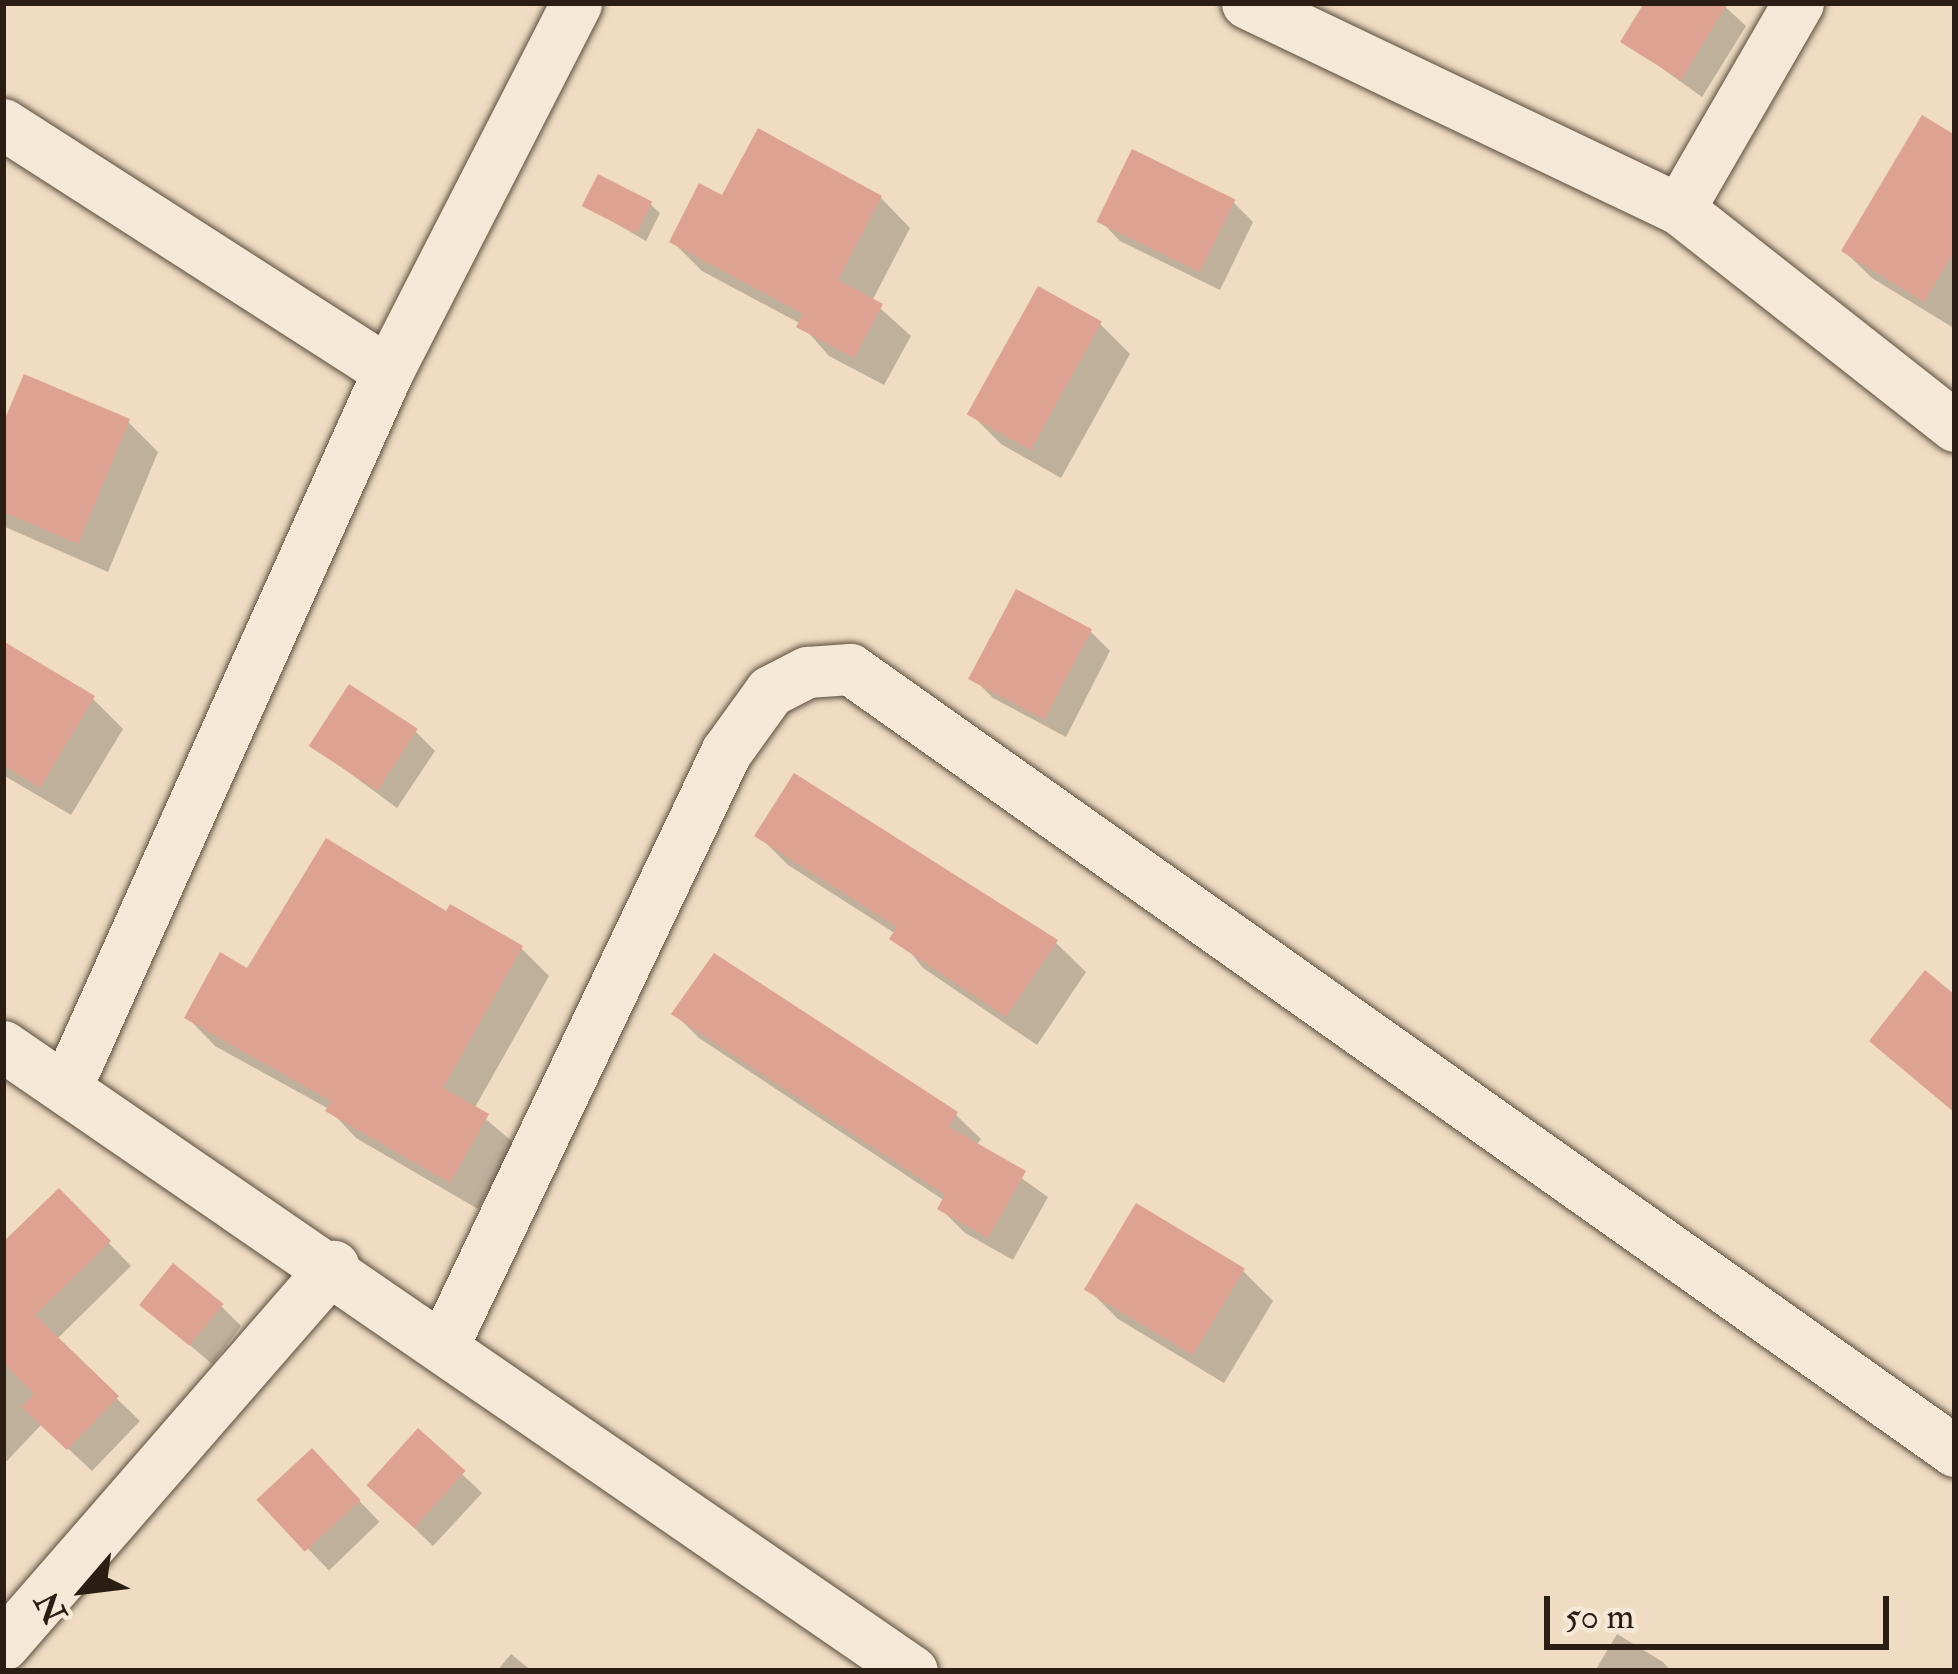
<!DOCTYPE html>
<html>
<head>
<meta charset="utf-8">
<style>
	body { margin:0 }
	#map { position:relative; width:1958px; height:1674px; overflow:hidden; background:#efdcc2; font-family:"IM FELL Double Pica",serif }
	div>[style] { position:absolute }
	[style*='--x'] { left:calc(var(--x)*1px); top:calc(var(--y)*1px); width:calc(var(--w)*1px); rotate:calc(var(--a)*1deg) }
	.shadow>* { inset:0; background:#0003; transform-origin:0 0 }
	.building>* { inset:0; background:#dea293; transform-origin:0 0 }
	.roads { filter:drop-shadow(0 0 3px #5c4d3f) drop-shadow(0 0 3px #5c4d3f) }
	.minor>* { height:51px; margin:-25.5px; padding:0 25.5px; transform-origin:25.5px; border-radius:25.5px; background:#f5e8d7 }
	span { translate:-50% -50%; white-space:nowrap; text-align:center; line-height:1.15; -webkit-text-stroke:9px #f5e8d7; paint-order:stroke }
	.frame { position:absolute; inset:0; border:6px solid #2b1d13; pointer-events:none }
	.north { position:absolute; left:24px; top:1530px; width:120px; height:120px; -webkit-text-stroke:9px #f5e8d7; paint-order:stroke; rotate:242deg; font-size:33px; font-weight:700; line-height:48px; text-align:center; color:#2b1d13 }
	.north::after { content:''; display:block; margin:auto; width:42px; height:54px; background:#2b1d13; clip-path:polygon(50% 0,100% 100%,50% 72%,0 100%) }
	.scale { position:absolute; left:1544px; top:1596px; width:345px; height:54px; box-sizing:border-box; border:6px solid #2b1d13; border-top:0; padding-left:15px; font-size:36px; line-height:42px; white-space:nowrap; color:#2b1d13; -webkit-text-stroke:9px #f5e8d7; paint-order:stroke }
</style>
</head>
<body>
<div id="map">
	<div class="shadow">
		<div style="clip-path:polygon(1647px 3px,1721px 3px,1746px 26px,1702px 97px,1624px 41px)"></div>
		<div style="clip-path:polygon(1955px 138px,1955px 322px,1952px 327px,1872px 278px,1844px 251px)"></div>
		<div style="clip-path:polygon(881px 198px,910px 228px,872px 301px,911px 336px,884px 385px,829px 356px,801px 324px,702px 271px,672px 241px,724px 199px)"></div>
		<div style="clip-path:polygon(1233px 202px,1253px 222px,1220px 290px,1120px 241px,1101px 221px)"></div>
		<div style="clip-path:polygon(650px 204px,660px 213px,646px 241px,586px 206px)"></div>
		<div style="clip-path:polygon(1100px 324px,1130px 354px,1061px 478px,1001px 444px,971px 414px)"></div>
		<div style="clip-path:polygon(128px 422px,158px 452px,108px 572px,3px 526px,3px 431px)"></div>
		<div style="clip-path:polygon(1090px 631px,1110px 651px,1066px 737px,993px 698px,973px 678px)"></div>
		<div style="clip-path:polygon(3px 647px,93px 699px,123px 729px,71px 815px,3px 775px)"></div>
		<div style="clip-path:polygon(415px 731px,435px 751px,397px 808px,313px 746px)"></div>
		<div style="clip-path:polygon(758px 835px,1056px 943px,1086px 972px,1037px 1045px,923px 968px,896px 934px,788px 865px)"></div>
		<div style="clip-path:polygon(447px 915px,521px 948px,549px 976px,474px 1109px,515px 1144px,478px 1209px,356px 1138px,329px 1109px,215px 1046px,188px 1018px,248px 972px)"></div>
		<div style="clip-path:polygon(675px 1014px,956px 1115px,981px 1139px,976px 1146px,1048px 1197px,1013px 1260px,965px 1233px,941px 1209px,945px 1201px,699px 1038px)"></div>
		<div style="clip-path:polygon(59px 1192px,131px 1266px,56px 1340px,140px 1421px,92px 1471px,42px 1424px,3px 1465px,3px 1246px)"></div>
		<div style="clip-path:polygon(1243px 1271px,1273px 1301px,1224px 1383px,1118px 1319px,1088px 1289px)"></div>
		<div style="clip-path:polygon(143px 1305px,222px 1307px,241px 1326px,212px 1364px)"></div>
		<div style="left:312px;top:1452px;width:97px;height:70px;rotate:46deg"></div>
		<div style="clip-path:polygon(462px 1474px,482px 1493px,433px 1546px,369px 1484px)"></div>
		<div style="clip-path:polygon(1617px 1634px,1663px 1662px,1671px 1671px,1595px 1671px)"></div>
		<div style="clip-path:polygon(511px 1654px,532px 1671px,497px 1671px)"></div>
	</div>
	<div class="building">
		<div style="clip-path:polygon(1644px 3px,1728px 3px,1681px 80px,1620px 42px)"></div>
		<div style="clip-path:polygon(1922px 115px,1955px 135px,1955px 250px,1924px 302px,1841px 251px)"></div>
		<div style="clip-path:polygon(758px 128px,882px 196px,838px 280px,883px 304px,854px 358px,796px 327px,803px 314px,669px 242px,699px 183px,722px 195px)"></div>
		<div style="left:1132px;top:149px;width:115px;height:81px;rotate:26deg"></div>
		<div style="left:598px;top:174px;width:61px;height:36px;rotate:27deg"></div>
		<div style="left:1038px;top:286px;width:73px;height:147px;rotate:29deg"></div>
		<div style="clip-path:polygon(24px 374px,130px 419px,78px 544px,3px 512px,3px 423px)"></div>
		<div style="left:1016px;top:589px;width:86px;height:102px;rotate:28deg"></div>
		<div style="clip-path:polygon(3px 641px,95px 696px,40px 788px,3px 765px)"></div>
		<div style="left:349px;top:684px;width:82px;height:74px;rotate:33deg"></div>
		<div style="clip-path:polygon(794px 773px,1058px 940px,1006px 1017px,889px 939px,897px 927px,754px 836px)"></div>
		<div style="clip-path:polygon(326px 838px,446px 911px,450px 904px,523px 946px,443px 1088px,489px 1114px,450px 1183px,325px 1111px,331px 1101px,184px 1018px,220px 952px,247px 968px)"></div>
		<div style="clip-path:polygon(714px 953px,958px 1112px,949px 1127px,1026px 1171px,988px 1238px,937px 1209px,945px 1195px,671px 1014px)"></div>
		<div style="clip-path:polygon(1925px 970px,1955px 995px,1955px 1113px,1869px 1041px)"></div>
		<div style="clip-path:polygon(59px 1188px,111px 1241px,35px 1315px,119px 1396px,67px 1450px,21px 1407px,34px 1394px,3px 1362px,3px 1242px)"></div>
		<div style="left:1136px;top:1203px;width:127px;height:101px;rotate:31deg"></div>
		<div style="left:173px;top:1263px;width:65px;height:54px;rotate:39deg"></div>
		<div style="left:418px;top:1428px;width:64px;height:77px;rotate:42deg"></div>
		<div style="left:312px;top:1448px;width:71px;height:76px;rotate:47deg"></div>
	</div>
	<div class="roads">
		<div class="minor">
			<div style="--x:1247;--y:3;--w:479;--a:25.5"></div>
			<div style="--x:1798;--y:3;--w:238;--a:120"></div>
			<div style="--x:1679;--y:209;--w:351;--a:38.2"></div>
			<div style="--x:3;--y:124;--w:457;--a:32.7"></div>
			<div style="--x:3;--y:1046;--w:1103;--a:34.51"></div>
			<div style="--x:66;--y:1088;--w:786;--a:-65.82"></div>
			<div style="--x:388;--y:371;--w:413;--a:-62.9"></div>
			<div style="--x:444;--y:1344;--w:656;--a:-64.53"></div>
			<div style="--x:726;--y:752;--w:75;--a:-54.2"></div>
			<div style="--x:770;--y:691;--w:42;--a:-27.2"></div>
			<div style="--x:807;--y:672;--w:43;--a:-4"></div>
			<div style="--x:850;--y:669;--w:1354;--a:35.29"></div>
			<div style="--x:3;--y:1645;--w:503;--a:-48.95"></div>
		</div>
	</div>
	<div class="frame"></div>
	<div class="north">N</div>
	<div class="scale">50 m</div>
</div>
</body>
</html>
